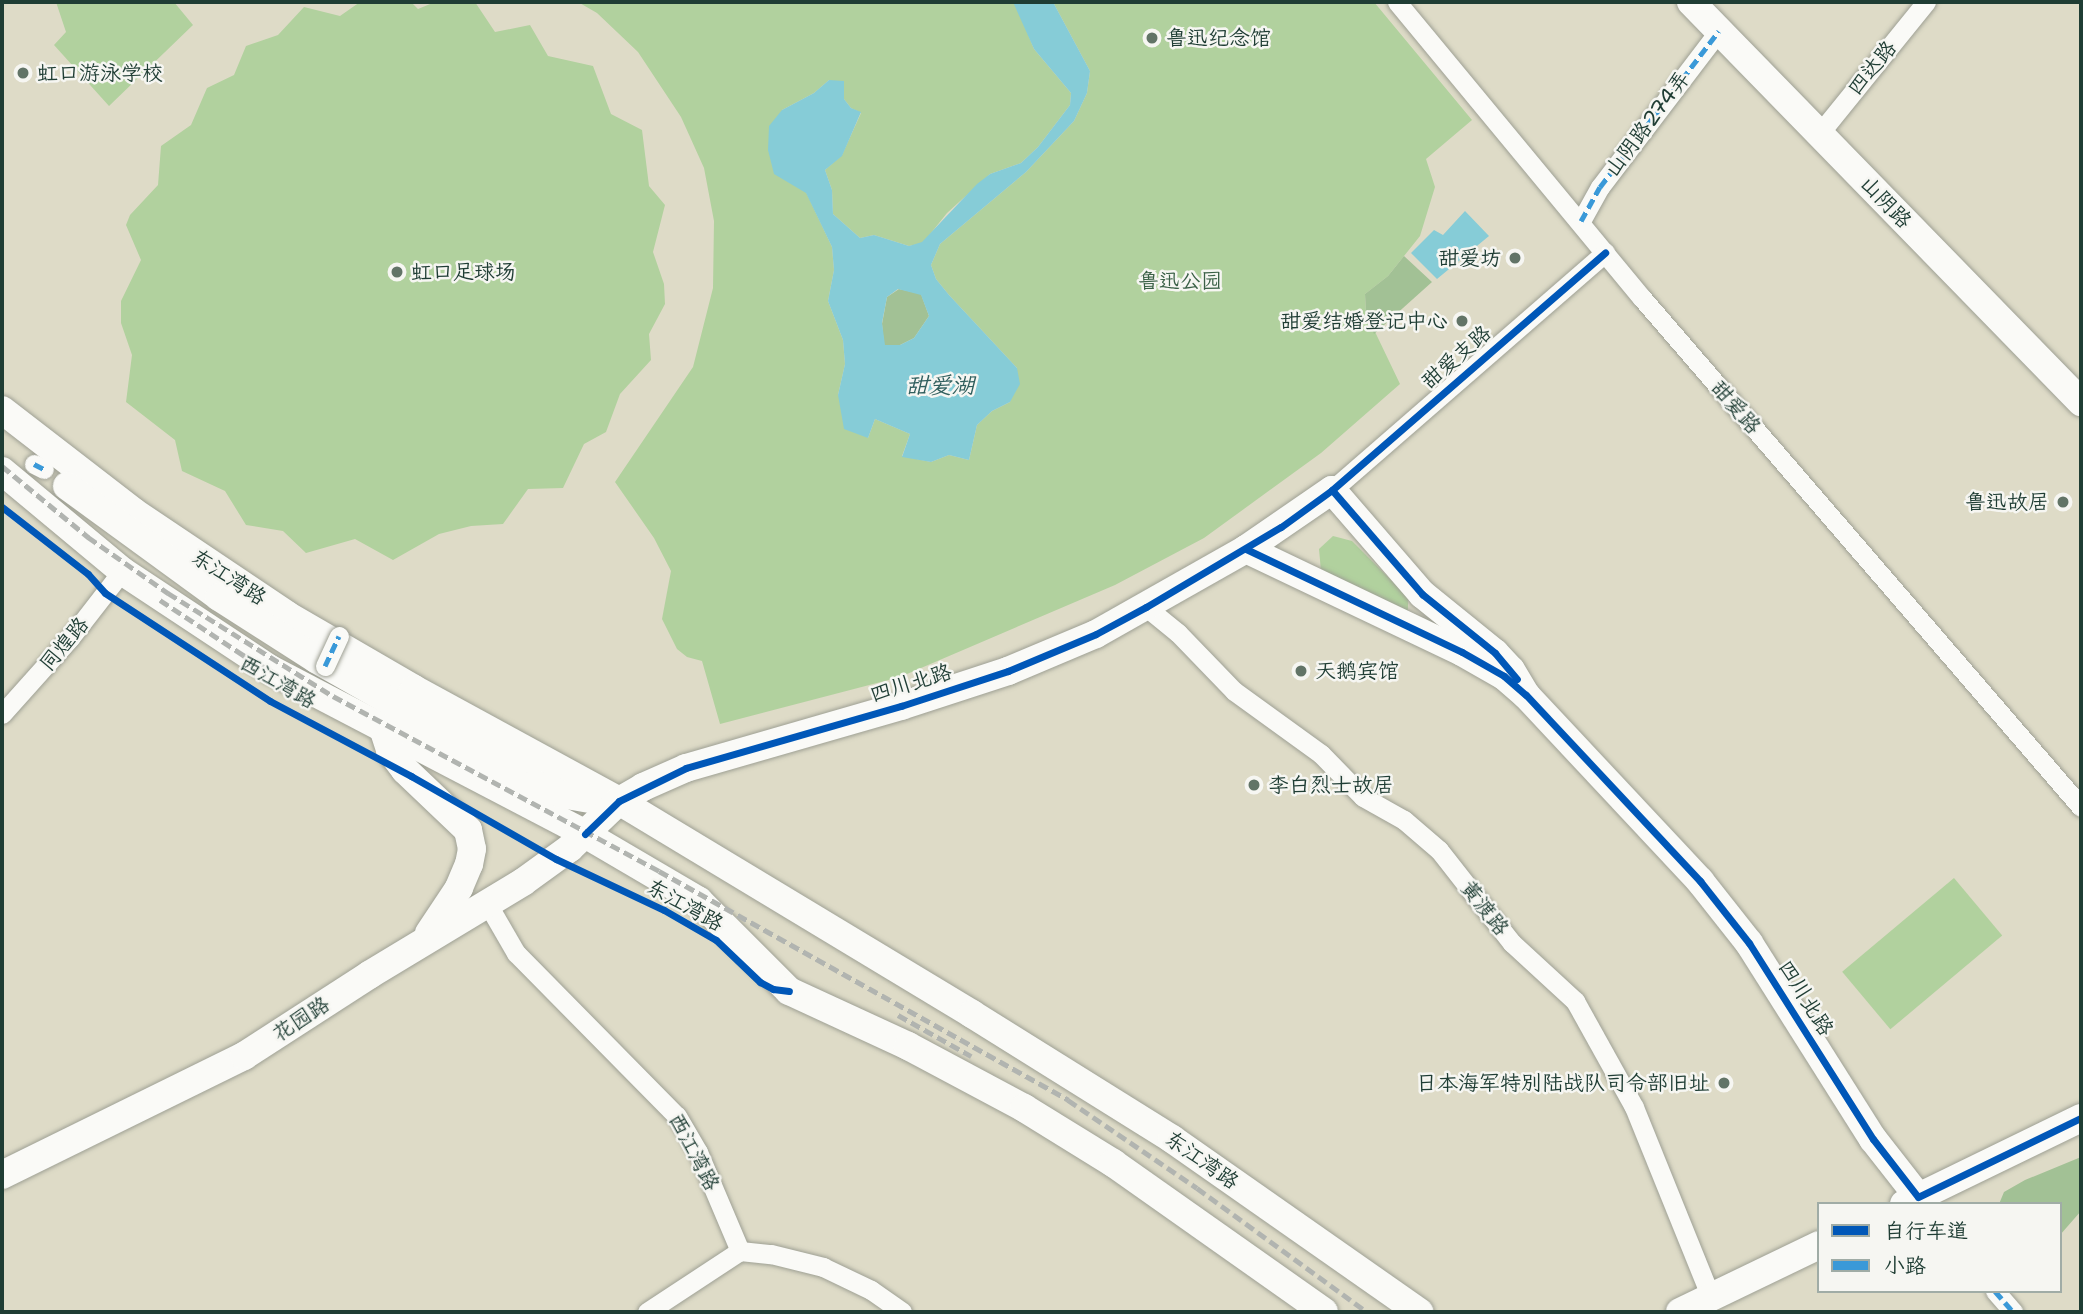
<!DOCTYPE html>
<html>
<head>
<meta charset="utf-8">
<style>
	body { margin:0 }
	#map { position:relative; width:2083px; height:1314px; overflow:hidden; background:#dedbc7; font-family:"Shantell Sans","LXGW WenKai TC",sans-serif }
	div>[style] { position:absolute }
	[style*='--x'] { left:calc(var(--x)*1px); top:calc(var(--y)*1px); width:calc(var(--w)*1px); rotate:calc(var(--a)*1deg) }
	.green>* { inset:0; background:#b1d19e; transform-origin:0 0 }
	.forest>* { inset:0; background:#a2c195 }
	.water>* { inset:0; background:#86ccd7 }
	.roads { filter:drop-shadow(0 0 2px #9ea094) drop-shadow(0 0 2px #9ea094) }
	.street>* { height:19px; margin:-9.5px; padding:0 9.5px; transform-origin:9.5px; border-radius:9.5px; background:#fafaf7 }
	.secondary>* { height:28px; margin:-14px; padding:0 14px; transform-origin:14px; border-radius:14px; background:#fafaf7 }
	.rail>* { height:5px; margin-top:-2.5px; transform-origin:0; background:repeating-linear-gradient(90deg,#b1b4b0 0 10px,transparent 0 15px) }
	.bridges { filter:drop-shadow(0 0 2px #9ea094) drop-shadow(0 0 2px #9ea094) }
	.street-bridge>* { height:19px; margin:-9.5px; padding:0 9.5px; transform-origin:9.5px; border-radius:9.5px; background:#fafaf7 }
	.quiet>* { height:5px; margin-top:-2.5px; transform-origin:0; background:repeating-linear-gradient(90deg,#3a99d8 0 10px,transparent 0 15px) }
	.cycleway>* { height:7px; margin:-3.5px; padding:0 3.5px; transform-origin:3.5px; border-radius:3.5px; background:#0057b8 }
	.dots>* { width:19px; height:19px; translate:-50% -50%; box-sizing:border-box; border:4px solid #f6f6f2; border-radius:50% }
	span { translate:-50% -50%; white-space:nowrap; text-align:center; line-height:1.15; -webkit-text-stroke:5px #f6f6f2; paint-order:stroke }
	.poi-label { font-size:21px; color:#1f3d34 }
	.left { translate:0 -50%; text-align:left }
	.right { translate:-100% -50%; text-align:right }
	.street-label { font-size:21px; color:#1f3d34 }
	.park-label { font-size:21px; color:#3a6046 }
	.water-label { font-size:23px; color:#305f5e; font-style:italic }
	.frame { position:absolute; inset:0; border:4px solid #1f3d34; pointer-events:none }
	.legend { position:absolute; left:1817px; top:1202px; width:245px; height:91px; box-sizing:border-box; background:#f6f6f2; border:2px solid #a0aca6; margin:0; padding:9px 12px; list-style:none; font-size:21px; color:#1f3d34 }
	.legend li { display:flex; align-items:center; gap:14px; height:35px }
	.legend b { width:35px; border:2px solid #a0aca6 }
</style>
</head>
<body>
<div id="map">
	<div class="green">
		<div style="clip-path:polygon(56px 2px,174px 2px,193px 25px,109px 106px,54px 45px,66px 32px)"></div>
		<div style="clip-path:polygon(360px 2px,411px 2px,418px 9px,435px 2px,475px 2px,495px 32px,530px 25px,548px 56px,593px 66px,611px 114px,642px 130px,649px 186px,665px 205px,653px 252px,664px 284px,665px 304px,649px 334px,651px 360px,620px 394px,606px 432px,584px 444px,563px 488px,528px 489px,503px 524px,471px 526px,439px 534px,393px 560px,355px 539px,306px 553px,283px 531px,246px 525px,225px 491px,182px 471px,175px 440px,126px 402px,132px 355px,121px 323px,121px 301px,141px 260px,126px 225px,130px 215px,158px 185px,161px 146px,191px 125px,207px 88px,234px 75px,246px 46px,278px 35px,304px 7px,340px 16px)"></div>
		<div style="clip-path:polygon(578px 2px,1013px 2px,1016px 5px,1034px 49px,1071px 93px,1070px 105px,1038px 147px,1021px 163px,990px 174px,947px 213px,923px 243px,909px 246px,874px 235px,860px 238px,833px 214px,832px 190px,825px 170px,842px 155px,861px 113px,851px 108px,829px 80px,814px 93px,782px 110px,793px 184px,806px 192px,832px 247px,834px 270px,828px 301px,843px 340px,845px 364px,838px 395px,868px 438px,875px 419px,910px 434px,902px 456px,931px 462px,949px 455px,969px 460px,977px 425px,992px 411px,1010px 402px,1017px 368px,949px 295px,936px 279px,931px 265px,940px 244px,1026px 172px,1074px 121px,1087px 93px,1090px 71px,1053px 2px,1374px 2px,1472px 120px,1426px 159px,1435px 187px,1420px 236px,1388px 276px,1365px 294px,1366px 313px,1400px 384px,1321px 453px,1204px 538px,1115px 585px,900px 677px,720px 724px,702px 661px,687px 657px,677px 649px,662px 619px,671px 571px,654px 538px,615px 482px,693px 367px,713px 288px,714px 221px,704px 168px,681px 117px,638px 52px,597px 13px)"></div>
		<div style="clip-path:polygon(1333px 536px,1352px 541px,1408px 597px,1408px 611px,1403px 614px,1321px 571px,1319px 549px)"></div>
		<div style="left:1954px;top:878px;width:75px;height:146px;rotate:50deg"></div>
	</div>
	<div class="forest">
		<div style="clip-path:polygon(1404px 256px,1432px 282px,1374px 334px,1366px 313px,1365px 294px,1388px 276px)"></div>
		<div style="clip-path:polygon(899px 289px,921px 294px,929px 316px,914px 338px,900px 345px,884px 345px,882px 324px,887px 297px)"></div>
		<div style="clip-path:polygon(2081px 1157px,2081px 1211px,2060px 1235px,2060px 1204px,1999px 1204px,2004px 1192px,2025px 1180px)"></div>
	</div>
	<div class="water">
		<div style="clip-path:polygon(evenodd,1013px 2px,1053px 2px,1090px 71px,1087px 93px,1074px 121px,1026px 172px,940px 244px,931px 265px,936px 279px,949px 295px,1017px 368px,1020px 384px,1010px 402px,992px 411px,977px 425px,969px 460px,949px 455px,931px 462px,902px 457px,910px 434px,875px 419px,868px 438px,844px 429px,838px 395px,845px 364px,843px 340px,828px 301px,834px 270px,832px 247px,806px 193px,774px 174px,768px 150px,769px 126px,782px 110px,814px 93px,829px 80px,844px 81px,844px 99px,851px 108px,861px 112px,842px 156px,825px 170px,832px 190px,833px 214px,860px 238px,874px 235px,909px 246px,922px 242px,977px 184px,990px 174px,1021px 163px,1038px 147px,1070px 105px,1071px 93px,1034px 49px,1013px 2px,898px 289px,921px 295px,929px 316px,914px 338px,900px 345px,885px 345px,882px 323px,887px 297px,898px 289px)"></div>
		<div style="clip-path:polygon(1465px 211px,1489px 236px,1437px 279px,1411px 253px,1434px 230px,1443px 235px)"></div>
	</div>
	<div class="roads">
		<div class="street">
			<div style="--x:1397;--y:2;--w:384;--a:50.4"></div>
			<div style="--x:1642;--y:298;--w:672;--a:49.22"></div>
			<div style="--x:1819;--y:134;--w:170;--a:-51"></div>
			<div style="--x:1581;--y:221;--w:39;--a:-61"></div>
			<div style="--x:1600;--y:187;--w:196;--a:-52.7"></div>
			<div style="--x:34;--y:464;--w:11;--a:27"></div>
			<div style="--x:1332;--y:490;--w:362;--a:-41"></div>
			<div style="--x:1146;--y:607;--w:41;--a:39.1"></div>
			<div style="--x:1178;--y:633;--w:81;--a:46"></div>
			<div style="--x:1234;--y:691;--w:107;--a:35.9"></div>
			<div style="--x:1321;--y:754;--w:60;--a:45.7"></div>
			<div style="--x:1363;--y:797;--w:47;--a:29.3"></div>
			<div style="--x:1404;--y:820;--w:46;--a:40.6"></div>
			<div style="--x:1439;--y:850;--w:118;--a:51.9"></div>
			<div style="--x:1512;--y:943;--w:86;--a:42.6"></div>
			<div style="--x:1575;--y:1001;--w:121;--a:60.9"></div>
			<div style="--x:1634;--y:1107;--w:206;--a:68"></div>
			<div style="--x:2;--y:714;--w:102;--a:-48.2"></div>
			<div style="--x:70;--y:638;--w:85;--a:-52.2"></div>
			<div style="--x:487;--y:903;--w:58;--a:59.9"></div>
			<div style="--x:516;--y:953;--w:229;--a:45.4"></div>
			<div style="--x:677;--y:1116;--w:42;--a:59.7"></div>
			<div style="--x:698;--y:1152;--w:108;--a:67"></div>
			<div style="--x:740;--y:1251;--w:31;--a:6"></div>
			<div style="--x:771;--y:1254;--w:54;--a:14"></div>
			<div style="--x:823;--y:1267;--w:53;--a:25.6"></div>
			<div style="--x:871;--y:1290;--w:38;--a:35"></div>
			<div style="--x:1995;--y:1291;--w:28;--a:49"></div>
			<div style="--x:647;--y:1312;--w:111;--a:-33.3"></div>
		</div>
		<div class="secondary">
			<div style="--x:1691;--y:2;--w:559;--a:45.73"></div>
			<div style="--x:2;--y:410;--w:167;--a:37.7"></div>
			<div style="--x:134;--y:512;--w:184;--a:33.9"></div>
			<div style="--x:287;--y:615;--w:147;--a:30.2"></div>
			<div style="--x:414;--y:689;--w:234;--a:28.6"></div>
			<div style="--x:619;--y:801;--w:412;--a:31.1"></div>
			<div style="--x:972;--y:1014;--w:236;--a:32"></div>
			<div style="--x:1172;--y:1139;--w:302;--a:35"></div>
			<div style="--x:2;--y:471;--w:156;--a:39.8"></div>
			<div style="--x:122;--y:571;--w:178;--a:33.5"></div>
			<div style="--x:270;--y:669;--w:356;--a:27.6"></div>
			<div style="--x:585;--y:834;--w:132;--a:30.4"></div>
			<div style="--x:699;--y:901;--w:127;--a:45"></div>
			<div style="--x:789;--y:991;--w:131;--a:24.8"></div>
			<div style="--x:908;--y:1046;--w:132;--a:28.1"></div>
			<div style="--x:1024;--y:1108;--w:105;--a:31.7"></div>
			<div style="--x:1113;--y:1163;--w:258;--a:35.2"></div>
			<div style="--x:67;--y:486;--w:188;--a:36.1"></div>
			<div style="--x:219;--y:597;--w:115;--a:32.6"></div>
			<div style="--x:316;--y:659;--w:252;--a:29.7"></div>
			<div style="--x:535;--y:784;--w:28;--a:21"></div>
			<div style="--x:561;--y:794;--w:42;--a:9.7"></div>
			<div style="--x:1246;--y:549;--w:239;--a:25.5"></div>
			<div style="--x:1462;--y:652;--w:48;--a:29.7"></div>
			<div style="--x:1504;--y:676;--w:29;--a:41"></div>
			<div style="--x:1526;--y:695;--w:255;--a:46.9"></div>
			<div style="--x:1700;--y:881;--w:79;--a:51.7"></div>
			<div style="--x:1749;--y:943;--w:232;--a:57.7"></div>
			<div style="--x:1873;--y:1139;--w:83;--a:51.9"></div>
			<div style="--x:383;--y:728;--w:23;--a:72"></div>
			<div style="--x:390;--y:750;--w:25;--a:53"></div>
			<div style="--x:405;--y:770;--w:87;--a:43.6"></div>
			<div style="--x:468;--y:830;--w:19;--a:78"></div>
			<div style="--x:472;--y:849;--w:15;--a:101"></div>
			<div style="--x:469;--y:864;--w:26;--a:113"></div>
			<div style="--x:459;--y:888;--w:54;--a:123.7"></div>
			<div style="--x:2;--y:1175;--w:270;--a:-26.2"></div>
			<div style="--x:244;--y:1056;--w:149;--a:-32.9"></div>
			<div style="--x:369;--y:975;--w:180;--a:-31.1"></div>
			<div style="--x:523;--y:882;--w:58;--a:-35.9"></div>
			<div style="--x:570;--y:848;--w:68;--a:-43.8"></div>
			<div style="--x:619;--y:801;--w:28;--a:-30"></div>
			<div style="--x:643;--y:787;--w:47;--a:-23.8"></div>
			<div style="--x:686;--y:768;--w:224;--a:-16.1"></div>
			<div style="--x:901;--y:706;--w:113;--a:-18.1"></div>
			<div style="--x:1008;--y:671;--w:95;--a:-22.8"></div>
			<div style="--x:1096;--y:634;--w:172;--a:-29.5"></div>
			<div style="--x:1246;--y:549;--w:104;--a:-34.5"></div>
			<div style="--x:1332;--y:490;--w:138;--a:49.1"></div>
			<div style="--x:1422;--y:594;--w:94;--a:38.9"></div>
			<div style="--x:1495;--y:653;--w:23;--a:47"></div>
			<div style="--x:1511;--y:670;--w:29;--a:59"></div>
			<div style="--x:1904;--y:1204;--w:197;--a:-25.9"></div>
			<div style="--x:1680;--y:1312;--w:154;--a:-25.7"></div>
		</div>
	</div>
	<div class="rail">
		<div style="--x:2;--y:466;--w:112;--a:39.5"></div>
		<div style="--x:88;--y:537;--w:98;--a:35"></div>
		<div style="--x:168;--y:593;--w:195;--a:32"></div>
		<div style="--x:333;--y:696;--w:370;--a:28.2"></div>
		<div style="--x:659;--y:871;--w:469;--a:29.2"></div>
		<div style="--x:1068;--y:1100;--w:156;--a:34.3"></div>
		<div style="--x:1197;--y:1188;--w:210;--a:36.1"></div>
		<div style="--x:160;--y:600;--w:100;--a:33.5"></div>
		<div style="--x:243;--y:655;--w:68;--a:30"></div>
		<div style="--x:898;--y:1015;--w:84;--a:29.3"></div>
	</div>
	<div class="bridges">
		<div class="street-bridge">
			<div style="--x:325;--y:666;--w:33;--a:-65"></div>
		</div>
	</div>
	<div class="quiet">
		<div style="--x:1581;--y:221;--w:39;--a:-61"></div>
		<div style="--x:1600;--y:187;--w:196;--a:-52.7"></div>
		<div style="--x:34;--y:464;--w:11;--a:27"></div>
		<div style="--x:325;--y:666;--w:33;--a:-65"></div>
		<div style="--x:1995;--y:1291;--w:28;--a:49"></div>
	</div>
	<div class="cycleway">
		<div style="--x:1332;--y:490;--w:138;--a:49.1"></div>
		<div style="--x:1422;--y:594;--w:94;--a:38.9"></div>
		<div style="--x:1495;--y:653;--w:34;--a:50"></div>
		<div style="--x:2;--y:507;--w:109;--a:37.9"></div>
		<div style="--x:88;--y:574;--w:25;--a:48"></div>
		<div style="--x:105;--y:593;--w:197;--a:33.2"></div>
		<div style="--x:270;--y:701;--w:160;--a:28"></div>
		<div style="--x:411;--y:776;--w:167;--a:29.8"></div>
		<div style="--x:556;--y:859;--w:119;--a:25.3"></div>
		<div style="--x:664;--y:910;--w:60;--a:30"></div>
		<div style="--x:716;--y:940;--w:61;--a:43.7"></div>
		<div style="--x:760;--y:982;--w:15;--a:28"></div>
		<div style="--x:773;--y:989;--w:16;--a:7"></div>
		<div style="--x:1246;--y:549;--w:239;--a:25.5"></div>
		<div style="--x:1462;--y:652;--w:48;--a:29.7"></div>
		<div style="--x:1504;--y:676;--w:29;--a:41"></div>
		<div style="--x:1526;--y:695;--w:255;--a:46.9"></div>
		<div style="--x:1700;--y:881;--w:79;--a:51.7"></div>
		<div style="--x:1749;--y:943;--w:232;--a:57.7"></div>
		<div style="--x:1873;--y:1139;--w:73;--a:52.2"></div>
		<div style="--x:1918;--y:1197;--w:181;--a:-25.9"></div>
		<div style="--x:585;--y:834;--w:47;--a:-44.1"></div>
		<div style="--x:619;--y:801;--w:75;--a:-26.2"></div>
		<div style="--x:686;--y:768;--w:224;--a:-16.1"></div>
		<div style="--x:901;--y:706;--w:113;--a:-18.1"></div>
		<div style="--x:1008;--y:671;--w:95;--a:-22.8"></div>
		<div style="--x:1096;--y:634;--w:57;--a:-28.4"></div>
		<div style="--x:1146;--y:607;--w:157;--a:-30.7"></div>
		<div style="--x:1281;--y:527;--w:63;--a:-36"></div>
		<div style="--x:1332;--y:490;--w:362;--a:-41"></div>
	</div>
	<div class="dots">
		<div style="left:1152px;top:38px;background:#627467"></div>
		<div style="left:23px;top:73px;background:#627467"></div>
		<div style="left:1515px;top:258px;background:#627467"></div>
		<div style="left:397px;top:272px;background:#627467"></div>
		<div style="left:1462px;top:321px;background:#627467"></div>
		<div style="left:2063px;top:502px;background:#627467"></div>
		<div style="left:1301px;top:671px;background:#627467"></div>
		<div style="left:1254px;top:785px;background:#627467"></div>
		<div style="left:1724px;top:1083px;background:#627467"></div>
	</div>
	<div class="poi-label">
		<span class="left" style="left:1166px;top:38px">鲁迅纪念馆</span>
		<span class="left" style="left:37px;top:73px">虹口游泳学校</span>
		<span class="right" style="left:1501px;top:258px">甜爱坊</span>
		<span class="left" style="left:411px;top:272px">虹口足球场</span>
		<span class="right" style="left:1448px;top:321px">甜爱结婚登记中心</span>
		<span class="right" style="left:2049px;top:502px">鲁迅故居</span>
		<span class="left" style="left:1315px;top:671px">天鹅宾馆</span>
		<span class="left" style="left:1268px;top:785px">李白烈士故居</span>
		<span class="right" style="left:1710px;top:1083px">日本海军特别陆战队司令部旧址</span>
	</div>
	<div class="street-label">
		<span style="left:1872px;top:68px;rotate:-51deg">四达路</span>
		<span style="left:1647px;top:124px;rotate:-53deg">山阴路274弄</span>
		<span style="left:1886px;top:202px;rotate:46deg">山阴路</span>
		<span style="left:1456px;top:357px;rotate:-41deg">甜爱支路</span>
		<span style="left:1736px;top:407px;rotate:49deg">甜爱路</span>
		<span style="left:229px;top:577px;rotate:33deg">东江湾路</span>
		<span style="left:64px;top:644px;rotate:-50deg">同煌路</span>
		<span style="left:278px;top:682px;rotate:30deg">西江湾路</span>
		<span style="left:911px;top:683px;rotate:-17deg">四川北路</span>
		<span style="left:685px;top:905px;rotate:29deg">东江湾路</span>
		<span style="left:1485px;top:908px;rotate:52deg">黄渡路</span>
		<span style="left:1806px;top:998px;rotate:58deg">四川北路</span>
		<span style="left:301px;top:1019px;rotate:-33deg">花园路</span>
		<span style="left:694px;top:1152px;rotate:62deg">西江湾路</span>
		<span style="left:1202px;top:1160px;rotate:35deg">东江湾路</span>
	</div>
	<div class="park-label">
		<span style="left:1180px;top:281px">鲁迅公园</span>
	</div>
	<div class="water-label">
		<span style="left:940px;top:385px">甜爱湖</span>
	</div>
	<div class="frame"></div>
	<ul class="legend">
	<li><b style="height:9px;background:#0057b8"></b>自行车道</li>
	<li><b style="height:9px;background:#3a99d8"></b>小路</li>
	</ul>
</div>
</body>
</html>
